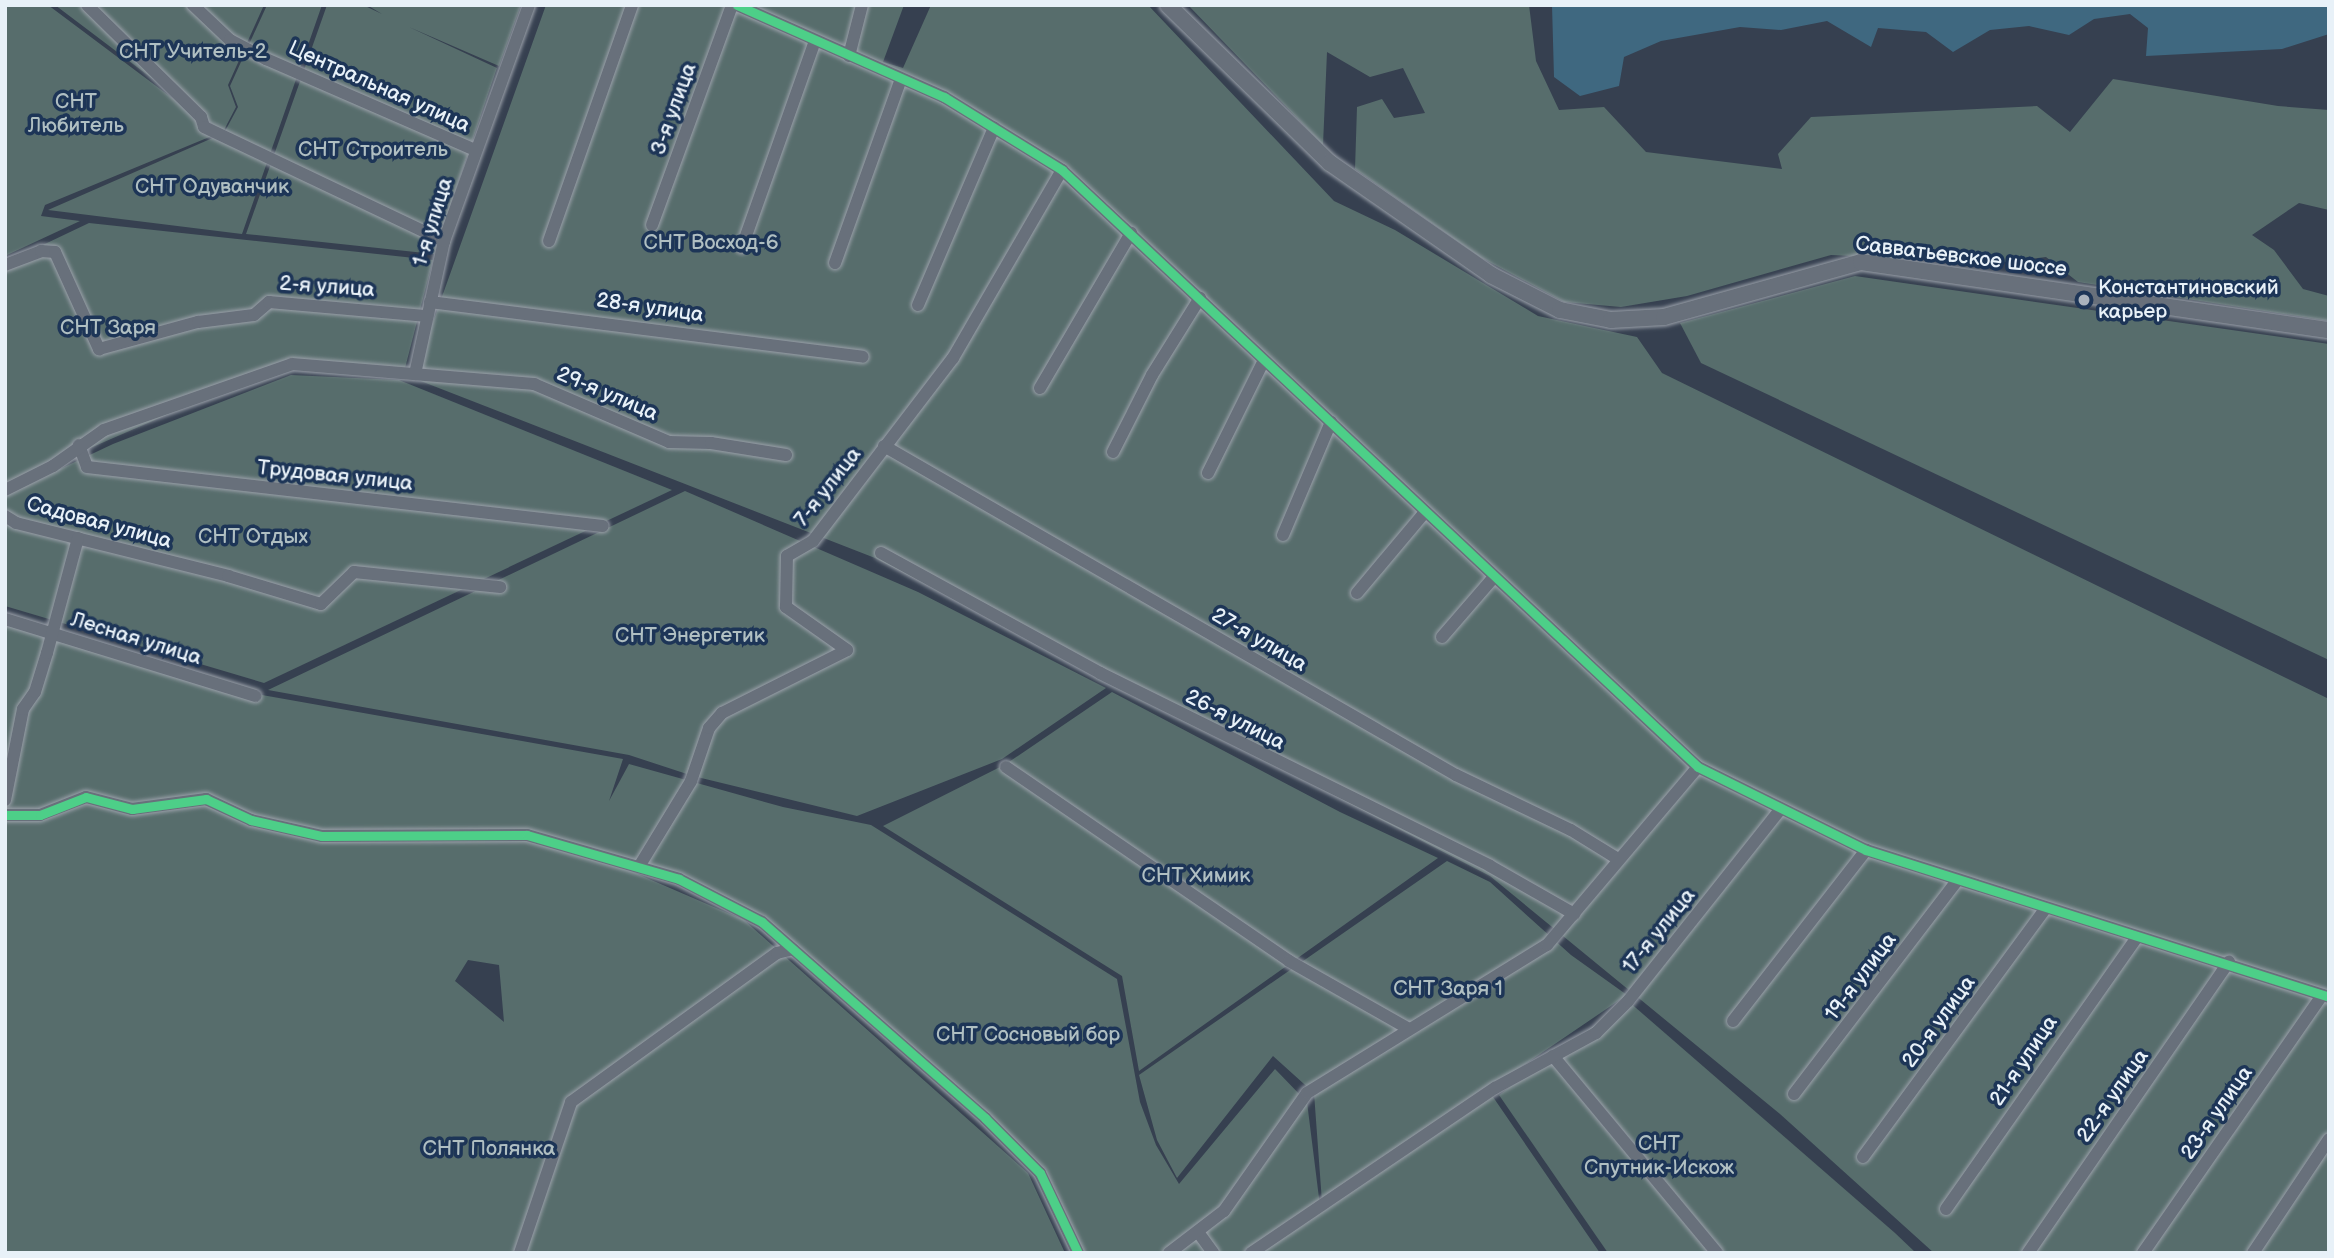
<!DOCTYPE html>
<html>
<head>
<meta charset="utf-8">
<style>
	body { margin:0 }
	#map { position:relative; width:2334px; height:1258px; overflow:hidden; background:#364050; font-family:"Balsamiq Sans",sans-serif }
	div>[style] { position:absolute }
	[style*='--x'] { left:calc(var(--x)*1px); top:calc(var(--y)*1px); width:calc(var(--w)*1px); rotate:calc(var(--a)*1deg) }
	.green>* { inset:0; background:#576d6c }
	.water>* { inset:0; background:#3f6880 }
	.roads { filter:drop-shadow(0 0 2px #9ba1aa) drop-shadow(0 0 2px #9ba1aa) }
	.minor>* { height:12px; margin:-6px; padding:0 6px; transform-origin:6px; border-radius:6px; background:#68707b }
	.major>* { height:16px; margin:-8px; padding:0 8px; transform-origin:8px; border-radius:8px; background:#68707b }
	.cycleway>* { height:9px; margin:-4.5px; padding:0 4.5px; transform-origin:4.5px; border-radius:4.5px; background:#4dcf88 }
	.dots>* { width:19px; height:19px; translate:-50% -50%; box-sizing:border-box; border:4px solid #1d3557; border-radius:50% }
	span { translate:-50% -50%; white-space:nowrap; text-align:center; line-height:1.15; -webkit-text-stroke:7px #1d3557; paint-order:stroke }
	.park-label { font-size:21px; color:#b0bfc2 }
	.street-label { font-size:21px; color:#e8f1f8 }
	.poi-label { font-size:21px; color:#e8f1f8 }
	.left { translate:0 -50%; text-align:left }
	.frame { position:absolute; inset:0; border:7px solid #e8f1f8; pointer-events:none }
</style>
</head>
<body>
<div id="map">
	<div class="green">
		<div style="clip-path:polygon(5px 5px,48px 5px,219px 133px,45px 205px,41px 216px,80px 221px,5px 256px)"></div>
		<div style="clip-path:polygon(55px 5px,264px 5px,228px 85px,236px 107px,223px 132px)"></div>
		<div style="clip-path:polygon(267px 5px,322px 5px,242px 234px,48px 210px,224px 133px,238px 107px,230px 86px)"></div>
		<div style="clip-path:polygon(327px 5px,363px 5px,382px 14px,367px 5px,521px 5px,499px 66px,409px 27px,497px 68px,434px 254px,246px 234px)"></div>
		<div style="clip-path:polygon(546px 5px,904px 5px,883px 62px,903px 68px,931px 5px,1148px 5px,1334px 201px,1395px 230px,1538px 316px,1637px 337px,1662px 373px,2329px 699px,2329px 1253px,1934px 1253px,1780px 1114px,1490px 876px,875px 558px,413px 378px)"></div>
		<div style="clip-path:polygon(1188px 5px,1529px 5px,1536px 61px,1559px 110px,1604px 107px,1646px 152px,1782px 169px,1778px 154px,1811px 117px,2037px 106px,2070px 132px,2113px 79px,2278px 106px,2329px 110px,2329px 210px,2299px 203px,2252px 235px,2274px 250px,2303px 289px,2329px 296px,2329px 321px,2078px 282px,2046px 257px,1997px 263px,1831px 255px,1687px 296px,1621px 307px,1564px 302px,1480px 257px,1355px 169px,1357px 107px,1382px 99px,1394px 118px,1425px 113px,1403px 68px,1370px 77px,1327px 52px,1323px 145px)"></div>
		<div style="clip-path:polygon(89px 223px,433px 260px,404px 372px,277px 367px,5px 485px,5px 263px)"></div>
		<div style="clip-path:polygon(1855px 276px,2329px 344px,2329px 660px,1701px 363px,1680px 323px)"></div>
		<div style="clip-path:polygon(291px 375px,399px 380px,672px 490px,264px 683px,5px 606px,5px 495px,113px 444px)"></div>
		<div style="clip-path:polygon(685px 491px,918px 592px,1106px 688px,1002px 759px,857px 816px,693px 776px,629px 755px,268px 690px)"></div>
		<div style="clip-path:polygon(evenodd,5px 616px,262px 695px,623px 759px,609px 801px,629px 764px,783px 807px,871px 825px,1117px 979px,1140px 1102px,1156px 1145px,1179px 1184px,1275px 1069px,1307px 1102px,1320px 1206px,1491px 1094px,1600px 1253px,1073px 1253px,1040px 1176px,763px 915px,589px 853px,744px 920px,1028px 1173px,1065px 1253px,5px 1253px,5px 616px,468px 960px,499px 965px,504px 1022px,455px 981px,468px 960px)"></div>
		<div style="clip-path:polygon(1112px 692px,1340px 812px,1438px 858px,1139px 1071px,1122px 976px,883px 826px,1006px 764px)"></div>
		<div style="clip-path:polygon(1447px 861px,1490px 882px,1571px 955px,1627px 995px,1322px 1202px,1314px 1093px,1273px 1056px,1177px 1178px,1157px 1140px,1139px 1075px)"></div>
		<div style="clip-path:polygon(1628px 1001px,1895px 1233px,1916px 1253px,1608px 1253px,1499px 1095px)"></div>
	</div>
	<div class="water">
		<div style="clip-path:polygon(1552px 5px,2329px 5px,2329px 34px,2282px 49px,2146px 56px,2148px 28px,2130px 14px,2094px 19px,2069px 35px,2029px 26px,1990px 30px,1953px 52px,1926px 32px,1878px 28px,1871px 47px,1827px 21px,1781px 30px,1740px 27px,1661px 41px,1624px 57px,1619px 86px,1580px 96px,1554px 77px)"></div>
	</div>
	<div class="roads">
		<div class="minor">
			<div style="--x:87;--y:5;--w:160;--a:44.5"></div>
			<div style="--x:201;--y:117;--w:10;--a:73"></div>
			<div style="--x:204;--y:127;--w:266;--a:25.4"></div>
			<div style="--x:193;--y:5;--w:51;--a:43.4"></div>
			<div style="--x:230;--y:40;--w:41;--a:27.8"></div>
			<div style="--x:266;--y:59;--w:228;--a:23.5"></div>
			<div style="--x:737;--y:5;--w:227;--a:24"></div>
			<div style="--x:944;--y:97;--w:139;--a:31.7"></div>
			<div style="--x:1062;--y:170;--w:872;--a:43.19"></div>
			<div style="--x:1698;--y:767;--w:187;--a:26.3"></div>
			<div style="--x:1866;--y:850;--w:486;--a:17.6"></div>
			<div style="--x:849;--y:56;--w:53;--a:-75.7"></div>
			<div style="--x:652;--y:225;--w:234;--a:-70"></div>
			<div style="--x:549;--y:241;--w:250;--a:-70.6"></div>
			<div style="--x:742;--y:247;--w:219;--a:-70.5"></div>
			<div style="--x:835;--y:263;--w:195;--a:-70.3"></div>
			<div style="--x:5;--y:265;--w:39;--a:-21"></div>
			<div style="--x:41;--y:251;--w:14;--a:4"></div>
			<div style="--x:55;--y:252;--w:107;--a:65.6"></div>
			<div style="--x:99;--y:349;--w:103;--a:-15.3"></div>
			<div style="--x:198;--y:322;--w:56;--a:-7.1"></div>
			<div style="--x:254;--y:315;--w:20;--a:-41"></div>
			<div style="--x:269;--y:302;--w:159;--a:5.1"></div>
			<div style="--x:430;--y:302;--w:436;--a:7.2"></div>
			<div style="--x:918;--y:305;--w:193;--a:-66.8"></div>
			<div style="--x:415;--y:374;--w:136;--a:-77.7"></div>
			<div style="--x:444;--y:241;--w:251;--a:-70.2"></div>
			<div style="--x:1040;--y:388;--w:180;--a:-59.6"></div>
			<div style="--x:79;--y:445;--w:23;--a:70"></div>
			<div style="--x:87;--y:467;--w:519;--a:6.52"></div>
			<div style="--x:884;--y:446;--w:660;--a:29.91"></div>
			<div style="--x:1456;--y:775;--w:127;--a:25.6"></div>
			<div style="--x:1571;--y:830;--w:55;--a:31.7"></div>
			<div style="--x:1113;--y:452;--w:86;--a:-63.1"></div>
			<div style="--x:1152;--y:375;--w:91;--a:-58.1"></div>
			<div style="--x:1208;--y:473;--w:126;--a:-63.6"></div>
			<div style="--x:5;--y:490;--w:54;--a:-26.6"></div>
			<div style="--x:53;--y:466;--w:62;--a:-35.2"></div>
			<div style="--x:104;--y:430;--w:199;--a:-19.3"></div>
			<div style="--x:292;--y:364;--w:243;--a:4.7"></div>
			<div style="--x:534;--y:384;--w:147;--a:23.2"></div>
			<div style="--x:669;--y:442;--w:42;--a:1.4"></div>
			<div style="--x:711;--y:443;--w:76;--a:9.1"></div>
			<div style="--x:5;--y:516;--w:13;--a:32"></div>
			<div style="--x:16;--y:523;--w:219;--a:14"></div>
			<div style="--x:228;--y:576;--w:97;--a:16.8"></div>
			<div style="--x:321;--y:604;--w:46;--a:-44.1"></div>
			<div style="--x:354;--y:572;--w:147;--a:5.9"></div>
			<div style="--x:1283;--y:535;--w:123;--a:-67"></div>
			<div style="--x:881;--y:553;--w:250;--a:28.7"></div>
			<div style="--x:1100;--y:673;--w:435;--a:26.3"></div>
			<div style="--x:1490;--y:866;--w:97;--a:29.7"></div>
			<div style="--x:1357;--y:593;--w:106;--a:-50"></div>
			<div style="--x:5;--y:619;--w:262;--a:17.1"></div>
			<div style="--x:1442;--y:637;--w:79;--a:-49.1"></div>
			<div style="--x:1006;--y:767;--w:343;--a:34.4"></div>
			<div style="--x:1289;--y:961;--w:138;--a:29.5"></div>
			<div style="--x:5;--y:800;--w:93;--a:-78.8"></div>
			<div style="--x:23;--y:709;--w:21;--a:-55"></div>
			<div style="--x:35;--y:692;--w:41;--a:-72.9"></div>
			<div style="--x:47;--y:653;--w:119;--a:-74.9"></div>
			<div style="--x:5;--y:815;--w:35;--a:0"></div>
			<div style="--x:40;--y:815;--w:49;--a:-21.4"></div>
			<div style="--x:86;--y:797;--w:48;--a:14.6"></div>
			<div style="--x:132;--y:809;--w:75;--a:-7.7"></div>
			<div style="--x:206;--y:799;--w:50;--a:25"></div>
			<div style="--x:251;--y:820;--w:73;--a:12.7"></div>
			<div style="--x:322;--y:836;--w:205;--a:-0.3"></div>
			<div style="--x:527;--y:835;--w:158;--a:16.1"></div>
			<div style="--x:679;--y:879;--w:93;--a:27.4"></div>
			<div style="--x:762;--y:922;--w:297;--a:41.3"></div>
			<div style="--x:985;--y:1118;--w:78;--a:45"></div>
			<div style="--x:1040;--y:1173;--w:89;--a:64.6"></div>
			<div style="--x:640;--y:865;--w:98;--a:-58.7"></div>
			<div style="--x:691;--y:781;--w:56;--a:-71.2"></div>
			<div style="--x:709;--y:728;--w:20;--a:-49"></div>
			<div style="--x:722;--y:713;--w:140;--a:-26.7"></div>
			<div style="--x:847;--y:650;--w:75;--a:-144.8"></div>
			<div style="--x:786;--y:607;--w:51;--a:-88.9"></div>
			<div style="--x:787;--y:556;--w:30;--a:-30"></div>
			<div style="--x:813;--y:541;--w:230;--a:-52.6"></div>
			<div style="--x:953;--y:358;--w:217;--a:-59.9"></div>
			<div style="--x:1733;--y:1021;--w:217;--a:-52.1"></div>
			<div style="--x:1553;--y:1056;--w:256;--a:50.2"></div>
			<div style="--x:1794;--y:1094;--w:267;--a:-52.6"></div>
			<div style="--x:1863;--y:1157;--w:308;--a:-53.7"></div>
			<div style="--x:1946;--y:1209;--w:332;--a:-54.9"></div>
			<div style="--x:1198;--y:1232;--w:26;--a:54"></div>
			<div style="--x:520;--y:1253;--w:159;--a:-71.3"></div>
			<div style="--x:571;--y:1102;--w:254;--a:-35.9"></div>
			<div style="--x:777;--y:953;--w:16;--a:-14"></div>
			<div style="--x:1169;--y:1253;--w:69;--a:-37.4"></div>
			<div style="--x:1224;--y:1211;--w:144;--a:-54.9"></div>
			<div style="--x:1307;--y:1093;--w:282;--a:-31.7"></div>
			<div style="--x:1547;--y:945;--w:233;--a:-49.7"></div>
			<div style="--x:1251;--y:1253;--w:295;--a:-34.1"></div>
			<div style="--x:1495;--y:1088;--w:115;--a:-28.6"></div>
			<div style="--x:1596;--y:1033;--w:45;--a:-45"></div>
			<div style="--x:1628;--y:1001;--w:244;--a:-51.5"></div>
			<div style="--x:2028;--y:1253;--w:354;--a:-55.4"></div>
			<div style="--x:2143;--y:1253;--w:314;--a:-55.2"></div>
			<div style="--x:2253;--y:1253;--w:137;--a:-56.3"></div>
		</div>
		<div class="major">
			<div style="--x:1168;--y:5;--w:226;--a:44.3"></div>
			<div style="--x:1330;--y:163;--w:196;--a:34.8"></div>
			<div style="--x:1491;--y:275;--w:77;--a:26.9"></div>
			<div style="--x:1560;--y:310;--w:52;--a:11.1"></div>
			<div style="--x:1611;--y:320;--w:53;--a:-3.2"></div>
			<div style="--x:1664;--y:317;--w:205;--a:-15.6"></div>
			<div style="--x:1861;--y:262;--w:473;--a:8.3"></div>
		</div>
	</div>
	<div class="cycleway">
		<div style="--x:737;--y:5;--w:227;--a:24"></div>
		<div style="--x:944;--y:97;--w:139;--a:31.7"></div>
		<div style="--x:1062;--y:170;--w:872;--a:43.19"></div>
		<div style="--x:1698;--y:767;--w:187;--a:26.3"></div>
		<div style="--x:1866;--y:850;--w:486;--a:17.6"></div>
		<div style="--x:5;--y:815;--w:35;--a:0"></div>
		<div style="--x:40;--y:815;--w:49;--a:-21.4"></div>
		<div style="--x:86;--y:797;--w:48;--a:14.6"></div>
		<div style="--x:132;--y:809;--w:75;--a:-7.7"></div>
		<div style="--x:206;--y:799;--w:50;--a:25"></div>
		<div style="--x:251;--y:820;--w:73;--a:12.7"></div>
		<div style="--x:322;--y:836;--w:205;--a:-0.3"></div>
		<div style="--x:527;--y:835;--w:158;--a:16.1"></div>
		<div style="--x:679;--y:879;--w:93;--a:27.4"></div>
		<div style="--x:762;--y:922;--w:297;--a:41.3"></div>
		<div style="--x:985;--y:1118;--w:78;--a:45"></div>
		<div style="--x:1040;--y:1173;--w:89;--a:64.6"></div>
	</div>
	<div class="dots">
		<div style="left:2084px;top:300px;background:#aab3bd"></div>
	</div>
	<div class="park-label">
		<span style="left:193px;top:52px">СНТ Учитель-2</span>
		<span style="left:76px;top:114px">СНТ<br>Любитель</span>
		<span style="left:373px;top:150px">СНТ Строитель</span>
		<span style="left:212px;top:187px">СНТ Одуванчик</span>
		<span style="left:711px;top:243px">СНТ Восход-6</span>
		<span style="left:108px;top:328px">СНТ Заря</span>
		<span style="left:253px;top:537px">СНТ Отдых</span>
		<span style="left:690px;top:636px">СНТ Энергетик</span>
		<span style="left:1196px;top:876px">СНТ Химик</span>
		<span style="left:1448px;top:989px">СНТ Заря 1</span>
		<span style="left:1028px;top:1035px">СНТ Сосновый бор</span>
		<span style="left:1659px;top:1156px">СНТ<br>Спутник-Искож</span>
		<span style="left:489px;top:1149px">СНТ Полянка</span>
	</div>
	<div class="street-label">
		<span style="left:379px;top:87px;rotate:24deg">Центральная улица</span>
		<span style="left:674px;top:109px;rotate:-70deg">3-я улица</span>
		<span style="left:433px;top:222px;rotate:-73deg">1-я улица</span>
		<span style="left:1961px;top:257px;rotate:7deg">Савватьевское шоссе</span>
		<span style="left:327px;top:287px;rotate:4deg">2-я улица</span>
		<span style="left:650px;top:308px;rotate:8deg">28-я улица</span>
		<span style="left:607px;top:394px;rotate:23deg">29-я улица</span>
		<span style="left:335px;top:476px;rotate:6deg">Трудовая улица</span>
		<span style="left:828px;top:487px;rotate:-52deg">7-я улица</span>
		<span style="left:99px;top:523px;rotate:15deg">Садовая улица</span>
		<span style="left:136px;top:639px;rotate:17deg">Лесная улица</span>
		<span style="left:1259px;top:640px;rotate:30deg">27-я улица</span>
		<span style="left:1235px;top:720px;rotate:27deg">26-я улица</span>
		<span style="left:1659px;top:931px;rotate:-51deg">17-я улица</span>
		<span style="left:1861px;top:977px;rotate:-53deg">19-я улица</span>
		<span style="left:1939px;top:1022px;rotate:-54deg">20-я улица</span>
		<span style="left:2024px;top:1061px;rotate:-56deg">21-я улица</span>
		<span style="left:2113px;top:1096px;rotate:-55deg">22-я улица</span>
		<span style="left:2217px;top:1113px;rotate:-55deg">23-я улица</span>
	</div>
	<div class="poi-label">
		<span class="left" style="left:2098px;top:300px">Константиновский<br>карьер</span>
	</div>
	<div class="frame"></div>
</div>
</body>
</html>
